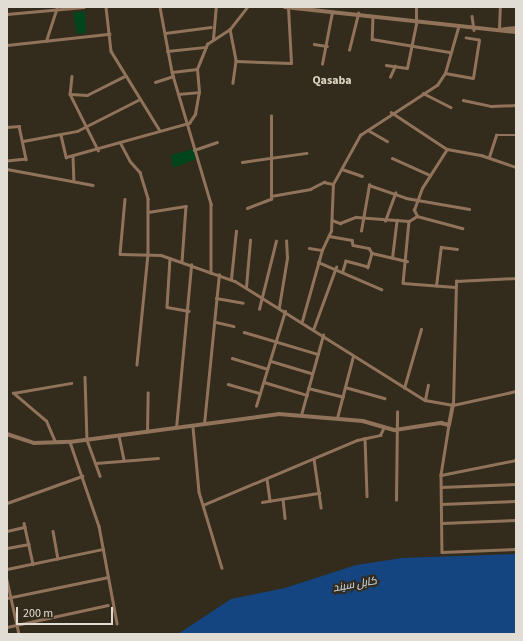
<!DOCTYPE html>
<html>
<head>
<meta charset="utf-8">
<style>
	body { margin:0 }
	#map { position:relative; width:523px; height:641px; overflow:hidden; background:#332b1c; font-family:"Source Sans 3",Cairo,sans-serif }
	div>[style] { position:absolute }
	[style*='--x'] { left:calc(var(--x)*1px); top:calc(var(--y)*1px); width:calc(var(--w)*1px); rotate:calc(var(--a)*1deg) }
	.green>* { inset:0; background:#00451c }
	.water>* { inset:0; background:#144581 }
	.minor>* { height:2.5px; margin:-1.25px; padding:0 1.25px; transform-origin:1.25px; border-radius:1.25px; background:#91735b }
	.tertiary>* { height:3.5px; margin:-1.75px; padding:0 1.75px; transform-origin:1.75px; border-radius:1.75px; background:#91735b }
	span { translate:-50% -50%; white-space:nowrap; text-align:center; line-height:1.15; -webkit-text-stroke:4px #332b1c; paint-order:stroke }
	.water-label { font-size:11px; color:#d4e1f3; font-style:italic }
	.quarter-label { font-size:12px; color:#dfd5c2; font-weight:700 }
	.frame { position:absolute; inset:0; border:8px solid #e2ddd4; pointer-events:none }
	.scale { position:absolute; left:16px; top:607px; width:97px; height:18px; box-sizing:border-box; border:2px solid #e2ddd4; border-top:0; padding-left:5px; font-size:12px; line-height:14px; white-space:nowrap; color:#e2ddd4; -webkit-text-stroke:3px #332b1c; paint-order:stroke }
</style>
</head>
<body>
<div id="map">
	<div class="green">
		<div style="clip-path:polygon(85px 11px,86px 33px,77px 34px,73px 13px)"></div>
		<div style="clip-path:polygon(193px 149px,196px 159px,173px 168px,171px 155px)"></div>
	</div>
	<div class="water">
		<div style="clip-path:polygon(516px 554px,516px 634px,178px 634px,231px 599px,285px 588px,356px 565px,402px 558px)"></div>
	</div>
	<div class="minor">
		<div style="--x:106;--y:7;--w:44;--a:83.5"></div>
		<div style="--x:111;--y:51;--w:92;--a:58.4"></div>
		<div style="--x:160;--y:7;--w:66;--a:79.5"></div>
		<div style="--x:172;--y:72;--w:138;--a:73.5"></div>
		<div style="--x:211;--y:204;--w:69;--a:90"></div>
		<div style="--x:7;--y:14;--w:77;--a:-5.2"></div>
		<div style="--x:373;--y:16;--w:23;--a:92"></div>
		<div style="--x:372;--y:39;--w:78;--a:9.6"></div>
		<div style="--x:472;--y:16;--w:14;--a:82"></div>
		<div style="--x:230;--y:29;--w:33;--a:79"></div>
		<div style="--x:236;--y:61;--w:22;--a:98"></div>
		<div style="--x:499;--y:30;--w:23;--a:-88"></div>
		<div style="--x:165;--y:33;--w:46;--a:-7.4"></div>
		<div style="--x:213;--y:39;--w:32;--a:-85"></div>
		<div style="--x:46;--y:41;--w:36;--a:-72"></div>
		<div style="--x:314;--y:44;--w:13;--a:9"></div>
		<div style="--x:7;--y:45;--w:103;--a:-6.2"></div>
		<div style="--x:349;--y:50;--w:38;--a:-76"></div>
		<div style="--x:167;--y:51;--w:39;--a:-6"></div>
		<div style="--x:236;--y:61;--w:55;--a:2.1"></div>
		<div style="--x:291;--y:63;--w:55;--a:-93.1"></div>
		<div style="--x:322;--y:64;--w:53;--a:-79.1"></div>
		<div style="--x:386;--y:65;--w:21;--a:8"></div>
		<div style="--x:407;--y:68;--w:45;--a:-78.4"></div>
		<div style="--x:416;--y:24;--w:17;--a:-90"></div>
		<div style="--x:172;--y:72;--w:25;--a:-7"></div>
		<div style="--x:445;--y:73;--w:28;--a:10"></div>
		<div style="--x:473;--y:78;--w:38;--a:-81"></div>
		<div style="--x:479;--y:40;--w:13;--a:-171"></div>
		<div style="--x:72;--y:76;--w:18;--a:96"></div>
		<div style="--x:70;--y:94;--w:63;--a:63.4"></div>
		<div style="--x:390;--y:77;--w:12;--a:-66"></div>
		<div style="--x:155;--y:82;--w:19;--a:-18"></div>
		<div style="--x:423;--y:93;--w:31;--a:27"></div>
		<div style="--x:70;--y:94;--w:17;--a:3"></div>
		<div style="--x:87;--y:95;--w:42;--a:-26.6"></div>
		<div style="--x:178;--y:94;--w:21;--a:-5"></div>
		<div style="--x:463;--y:100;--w:29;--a:12"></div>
		<div style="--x:491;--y:106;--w:25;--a:-2"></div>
		<div style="--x:391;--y:112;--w:67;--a:33.5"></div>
		<div style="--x:447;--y:149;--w:35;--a:10"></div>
		<div style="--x:481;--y:155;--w:37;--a:19"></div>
		<div style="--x:7;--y:127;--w:12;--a:-5"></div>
		<div style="--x:19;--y:126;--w:34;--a:78"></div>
		<div style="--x:26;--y:159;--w:19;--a:174"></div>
		<div style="--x:368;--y:130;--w:22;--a:30"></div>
		<div style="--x:61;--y:135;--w:23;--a:77"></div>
		<div style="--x:66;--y:157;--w:128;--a:-15.5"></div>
		<div style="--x:189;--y:123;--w:11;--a:-56"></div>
		<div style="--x:195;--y:114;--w:22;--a:-80"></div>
		<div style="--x:199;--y:92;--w:23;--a:-95"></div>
		<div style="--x:197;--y:69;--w:27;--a:-68"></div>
		<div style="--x:207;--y:44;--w:27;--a:-33"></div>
		<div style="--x:230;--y:29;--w:28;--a:-52"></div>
		<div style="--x:23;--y:141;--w:55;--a:-10.5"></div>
		<div style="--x:77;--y:131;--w:68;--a:-26.9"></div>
		<div style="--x:120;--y:142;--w:21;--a:62"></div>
		<div style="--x:130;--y:161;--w:15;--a:48"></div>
		<div style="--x:140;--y:172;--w:28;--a:73"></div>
		<div style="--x:148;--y:199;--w:55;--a:90"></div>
		<div style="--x:148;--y:254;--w:111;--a:95.7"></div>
		<div style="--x:194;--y:150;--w:24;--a:-19"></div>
		<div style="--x:73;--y:156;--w:24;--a:88"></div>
		<div style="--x:489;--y:157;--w:23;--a:-72"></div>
		<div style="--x:496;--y:135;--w:20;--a:0"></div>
		<div style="--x:392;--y:158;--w:42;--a:24.1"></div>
		<div style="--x:242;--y:162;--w:65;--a:-8"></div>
		<div style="--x:7;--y:169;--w:87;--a:10.5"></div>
		<div style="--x:342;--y:169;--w:21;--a:19"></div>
		<div style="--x:271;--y:196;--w:40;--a:-10"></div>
		<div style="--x:310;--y:189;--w:16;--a:-27"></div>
		<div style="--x:324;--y:182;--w:9;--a:13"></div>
		<div style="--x:125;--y:199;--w:55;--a:95.2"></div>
		<div style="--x:120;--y:254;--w:41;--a:1.4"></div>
		<div style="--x:161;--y:255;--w:78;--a:19.4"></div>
		<div style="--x:235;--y:281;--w:224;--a:32.1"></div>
		<div style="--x:425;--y:400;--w:28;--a:10"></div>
		<div style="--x:453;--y:405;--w:65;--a:-12.5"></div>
		<div style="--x:247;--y:208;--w:26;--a:-21"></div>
		<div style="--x:271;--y:199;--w:83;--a:-90"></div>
		<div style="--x:148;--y:212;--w:38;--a:-9"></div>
		<div style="--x:186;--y:206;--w:56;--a:94.1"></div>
		<div style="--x:417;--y:216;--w:7;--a:-117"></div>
		<div style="--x:414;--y:210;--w:23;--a:-70"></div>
		<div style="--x:422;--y:188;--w:46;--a:-57.3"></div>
		<div style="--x:332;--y:220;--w:9;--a:21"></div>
		<div style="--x:340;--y:223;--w:17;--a:-21"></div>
		<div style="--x:356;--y:217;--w:53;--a:4.3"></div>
		<div style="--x:409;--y:221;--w:9;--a:-32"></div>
		<div style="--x:417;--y:216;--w:47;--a:14.9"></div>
		<div style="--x:385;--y:221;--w:30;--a:-70"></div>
		<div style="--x:409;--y:221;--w:62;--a:95.5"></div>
		<div style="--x:403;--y:283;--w:52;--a:4.4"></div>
		<div style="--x:361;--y:231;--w:47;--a:-80.1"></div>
		<div style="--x:369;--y:185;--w:39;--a:19"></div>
		<div style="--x:406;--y:198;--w:64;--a:9.9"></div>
		<div style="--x:329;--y:236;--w:23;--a:10"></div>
		<div style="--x:352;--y:240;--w:5;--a:79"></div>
		<div style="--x:353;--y:245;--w:16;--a:11"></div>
		<div style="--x:369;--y:248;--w:6;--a:59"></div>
		<div style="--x:372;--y:253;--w:15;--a:106"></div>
		<div style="--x:368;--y:267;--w:23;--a:-165"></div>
		<div style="--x:346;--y:261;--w:10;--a:107"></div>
		<div style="--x:309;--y:248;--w:13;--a:9"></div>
		<div style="--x:372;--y:253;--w:36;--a:13"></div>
		<div style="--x:170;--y:258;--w:49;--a:93.5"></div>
		<div style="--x:167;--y:307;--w:22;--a:10"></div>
		<div style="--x:392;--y:258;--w:38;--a:-83"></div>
		<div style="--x:318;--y:262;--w:69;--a:23.2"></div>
		<div style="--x:231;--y:279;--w:48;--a:-84.1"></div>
		<div style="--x:436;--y:286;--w:39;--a:-83"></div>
		<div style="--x:441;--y:247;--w:16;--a:7"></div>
		<div style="--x:246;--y:287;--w:47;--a:-85.1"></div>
		<div style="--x:216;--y:298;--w:27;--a:10"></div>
		<div style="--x:279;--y:307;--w:50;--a:-80.7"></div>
		<div style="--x:287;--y:258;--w:17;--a:-93"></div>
		<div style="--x:259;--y:309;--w:70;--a:-76"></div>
		<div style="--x:302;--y:321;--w:74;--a:-74.3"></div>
		<div style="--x:322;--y:250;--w:21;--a:-65"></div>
		<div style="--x:331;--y:231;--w:47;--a:-87.6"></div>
		<div style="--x:333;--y:184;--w:56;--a:-61.1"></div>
		<div style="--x:360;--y:135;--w:92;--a:-33"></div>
		<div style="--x:437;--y:85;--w:14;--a:-56"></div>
		<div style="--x:445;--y:73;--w:47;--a:-73.9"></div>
		<div style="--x:216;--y:322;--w:18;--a:13"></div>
		<div style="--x:313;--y:330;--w:67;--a:-69.9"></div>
		<div style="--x:244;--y:332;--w:77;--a:16.6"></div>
		<div style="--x:232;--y:358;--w:37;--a:17"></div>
		<div style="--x:271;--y:361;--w:42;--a:16.7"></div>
		<div style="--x:85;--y:377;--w:63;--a:88.2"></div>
		<div style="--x:87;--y:440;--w:38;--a:70"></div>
		<div style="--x:264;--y:382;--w:45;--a:16.8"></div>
		<div style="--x:228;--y:384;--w:33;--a:16"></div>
		<div style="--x:345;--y:387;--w:41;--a:15.8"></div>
		<div style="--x:308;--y:388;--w:36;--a:14"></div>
		<div style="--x:404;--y:388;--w:61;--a:-73.9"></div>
		<div style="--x:425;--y:400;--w:15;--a:-79"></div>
		<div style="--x:453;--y:405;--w:124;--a:-88.6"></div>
		<div style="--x:456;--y:281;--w:60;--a:-2.9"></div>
		<div style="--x:256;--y:406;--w:99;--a:-73"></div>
		<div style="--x:301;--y:415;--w:83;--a:-74.6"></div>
		<div style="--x:337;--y:418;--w:64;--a:-75.5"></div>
		<div style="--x:204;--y:424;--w:150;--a:-84.3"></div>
		<div style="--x:449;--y:425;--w:51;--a:99.1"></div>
		<div style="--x:441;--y:475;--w:77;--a:89.3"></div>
		<div style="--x:442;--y:552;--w:74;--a:-2.3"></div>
		<div style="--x:193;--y:427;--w:65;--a:84.7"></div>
		<div style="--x:199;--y:492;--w:79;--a:73.2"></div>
		<div style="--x:176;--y:428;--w:164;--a:-84.7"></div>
		<div style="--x:147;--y:432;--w:39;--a:-89"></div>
		<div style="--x:119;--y:436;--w:24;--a:78"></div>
		<div style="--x:365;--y:438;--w:58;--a:88"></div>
		<div style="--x:55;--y:442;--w:23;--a:-113"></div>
		<div style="--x:46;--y:421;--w:43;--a:-139.7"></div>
		<div style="--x:13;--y:393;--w:59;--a:-9.8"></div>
		<div style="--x:70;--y:442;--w:89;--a:71"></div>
		<div style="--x:99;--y:526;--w:99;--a:79.5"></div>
		<div style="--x:314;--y:459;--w:49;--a:81.7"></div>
		<div style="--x:96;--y:463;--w:62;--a:-4.6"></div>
		<div style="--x:441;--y:475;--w:76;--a:-11.3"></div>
		<div style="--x:267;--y:479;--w:22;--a:82"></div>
		<div style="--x:441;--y:487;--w:75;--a:-2.3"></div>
		<div style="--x:283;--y:499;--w:19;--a:84"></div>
		<div style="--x:396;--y:500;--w:88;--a:-89.3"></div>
		<div style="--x:262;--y:502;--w:58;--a:-9"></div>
		<div style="--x:7;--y:503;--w:80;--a:-19.8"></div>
		<div style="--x:441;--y:504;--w:75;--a:-2.3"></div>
		<div style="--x:203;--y:505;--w:167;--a:-22.9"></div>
		<div style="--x:357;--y:440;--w:24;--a:-12"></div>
		<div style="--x:380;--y:435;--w:7;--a:-63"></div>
		<div style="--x:24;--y:523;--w:42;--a:77.6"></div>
		<div style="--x:442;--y:523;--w:74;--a:-2.3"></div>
		<div style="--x:7;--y:531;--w:18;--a:-13"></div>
		<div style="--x:53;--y:531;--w:28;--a:80"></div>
		<div style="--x:7;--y:548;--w:22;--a:-10"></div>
		<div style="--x:7;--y:569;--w:98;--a:-11.8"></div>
		<div style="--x:7;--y:580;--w:55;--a:77.5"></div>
		<div style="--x:7;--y:598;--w:103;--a:-11.7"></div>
		<div style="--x:7;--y:627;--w:103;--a:-12.3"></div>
	</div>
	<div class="tertiary">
		<div style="--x:285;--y:7;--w:232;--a:6.2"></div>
		<div style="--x:499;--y:30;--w:17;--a:-7"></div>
		<div style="--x:7;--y:434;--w:28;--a:18"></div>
		<div style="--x:34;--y:443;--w:36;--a:-2"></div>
		<div style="--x:70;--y:442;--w:211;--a:-7.6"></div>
		<div style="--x:279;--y:414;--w:84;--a:4.8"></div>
		<div style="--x:363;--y:421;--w:33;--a:16"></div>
		<div style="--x:395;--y:430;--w:47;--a:-8.7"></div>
		<div style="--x:441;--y:423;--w:8;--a:14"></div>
		<div style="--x:449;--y:425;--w:20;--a:-79"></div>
	</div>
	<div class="water-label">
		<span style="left:355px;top:585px;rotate:-10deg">کابل سيند</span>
	</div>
	<div class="quarter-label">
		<span style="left:332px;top:81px">Qasaba</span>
	</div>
	<div class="frame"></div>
	<div class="scale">200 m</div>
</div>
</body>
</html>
